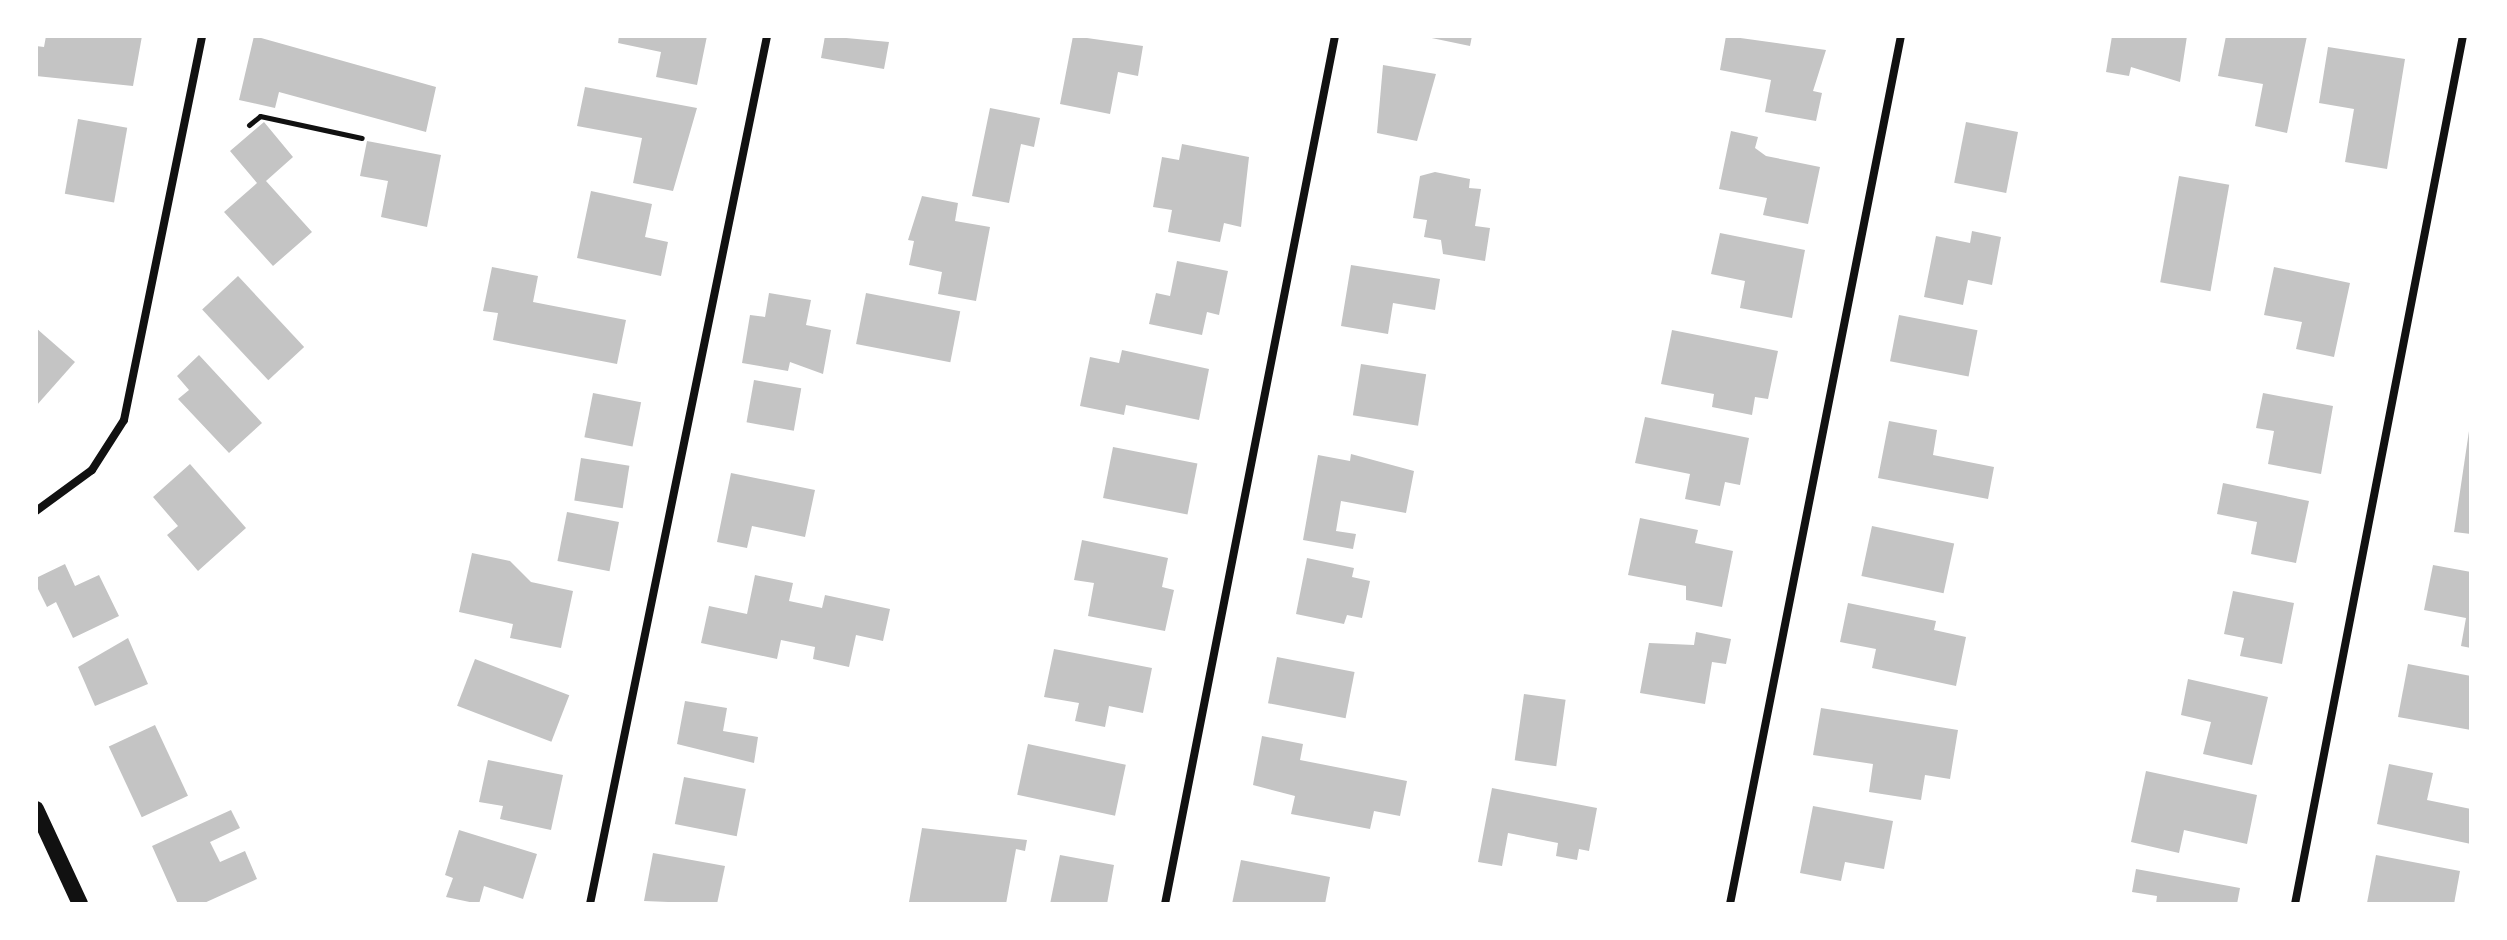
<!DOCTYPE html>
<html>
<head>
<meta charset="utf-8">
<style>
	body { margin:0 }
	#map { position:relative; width:2507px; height:940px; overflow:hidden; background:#fff; font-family:"Space Grotesk",sans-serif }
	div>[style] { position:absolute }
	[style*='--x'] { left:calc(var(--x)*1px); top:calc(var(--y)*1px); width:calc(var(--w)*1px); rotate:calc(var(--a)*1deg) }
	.building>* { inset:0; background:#c4c4c4; transform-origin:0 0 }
	.path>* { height:5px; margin:-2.5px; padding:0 2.5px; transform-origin:2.5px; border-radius:2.5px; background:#111 }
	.minor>* { height:8px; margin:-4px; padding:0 4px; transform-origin:4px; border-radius:4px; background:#111 }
	.secondary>* { height:16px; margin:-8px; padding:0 8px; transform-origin:8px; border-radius:8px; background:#111 }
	span { translate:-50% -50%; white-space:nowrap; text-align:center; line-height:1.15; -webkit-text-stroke:6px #fff; paint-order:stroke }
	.frame { position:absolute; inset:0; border:38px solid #fff; pointer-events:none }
</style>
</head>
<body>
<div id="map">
	<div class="building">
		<div style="clip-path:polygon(46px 36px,142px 36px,133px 86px,36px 76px,36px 46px,44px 47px)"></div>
		<div style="clip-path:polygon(254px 36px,436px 87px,426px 132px,279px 92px,275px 108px,239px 100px)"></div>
		<div style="clip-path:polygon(619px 36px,707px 36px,697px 85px,656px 77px,661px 52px,618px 43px)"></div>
		<div style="clip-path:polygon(825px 36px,889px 42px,884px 69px,821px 58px)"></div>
		<div style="clip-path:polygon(1073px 36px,1143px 46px,1138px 76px,1118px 72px,1110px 114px,1060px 104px)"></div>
		<div style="clip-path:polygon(1422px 36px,1472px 36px,1470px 46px)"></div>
		<div style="clip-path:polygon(1726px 36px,1826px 50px,1813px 91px,1822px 93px,1816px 121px,1765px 112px,1771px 80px,1720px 70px)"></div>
		<div style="clip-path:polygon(2112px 36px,2187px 36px,2180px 82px,2131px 67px,2129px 76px,2106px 72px)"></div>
		<div style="clip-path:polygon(2226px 36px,2307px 36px,2287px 133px,2255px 126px,2263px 84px,2218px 76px)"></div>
		<div style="clip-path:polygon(2328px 47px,2405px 59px,2387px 169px,2345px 162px,2354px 109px,2319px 103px)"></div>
		<div style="clip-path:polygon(1383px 65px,1436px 74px,1417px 141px,1377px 133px)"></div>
		<div style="clip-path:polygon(585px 87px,697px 108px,673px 191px,633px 183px,642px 138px,577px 126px)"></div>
		<div style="clip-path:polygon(990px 108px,1040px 118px,1034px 147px,1021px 144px,1009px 203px,972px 196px)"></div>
		<div style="left:78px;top:119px;width:50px;height:76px;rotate:10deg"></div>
		<div style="clip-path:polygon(264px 122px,293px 157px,266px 181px,312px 232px,273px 266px,224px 212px,257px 183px,230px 151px)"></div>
		<div style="left:1966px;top:122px;width:53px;height:62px;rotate:11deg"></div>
		<div style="clip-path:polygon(1731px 131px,1758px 137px,1755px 148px,1766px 156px,1820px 167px,1808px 224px,1763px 215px,1767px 198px,1719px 189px)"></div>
		<div style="clip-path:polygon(367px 141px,441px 155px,427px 227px,381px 217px,388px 181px,360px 176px)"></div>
		<div style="clip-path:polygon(1182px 144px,1249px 157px,1241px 227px,1224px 223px,1220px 242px,1168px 232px,1172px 210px,1153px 207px,1162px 157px,1179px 160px)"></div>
		<div style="clip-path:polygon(1435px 172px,1470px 179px,1469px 188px,1481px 189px,1475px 226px,1490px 228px,1485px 261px,1443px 254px,1441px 240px,1424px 237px,1427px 220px,1413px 218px,1420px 176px)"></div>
		<div style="left:2179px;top:176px;width:51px;height:108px;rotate:10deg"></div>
		<div style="clip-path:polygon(591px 191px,652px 204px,645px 237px,668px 242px,661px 276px,577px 258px)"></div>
		<div style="clip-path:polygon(922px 196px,958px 203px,955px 221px,990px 227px,976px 301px,938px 294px,942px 272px,909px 265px,914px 241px,908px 240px)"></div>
		<div style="clip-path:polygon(1972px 231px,2001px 237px,1992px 285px,1968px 280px,1963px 305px,1924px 297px,1936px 236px,1970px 243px)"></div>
		<div style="clip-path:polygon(1720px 233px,1805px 250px,1792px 318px,1740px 308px,1745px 281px,1711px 274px)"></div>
		<div style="clip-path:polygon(1177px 261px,1228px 271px,1219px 315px,1207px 312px,1202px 335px,1149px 324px,1156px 293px,1170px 296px)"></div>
		<div style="clip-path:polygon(1351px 265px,1440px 279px,1435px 310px,1393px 303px,1388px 334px,1341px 326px)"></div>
		<div style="clip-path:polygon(492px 267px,538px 276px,533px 302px,626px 320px,617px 364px,493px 340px,498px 313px,483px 311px)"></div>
		<div style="clip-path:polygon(2274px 267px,2350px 283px,2334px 357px,2296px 349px,2302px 322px,2264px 315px)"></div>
		<div style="left:238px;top:276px;width:97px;height:49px;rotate:47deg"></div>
		<div style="clip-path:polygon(769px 293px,811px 300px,806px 325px,831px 330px,823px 374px,790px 362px,788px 371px,742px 363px,750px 315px,765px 317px)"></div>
		<div style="left:866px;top:293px;width:96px;height:52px;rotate:11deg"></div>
		<div style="left:1899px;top:315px;width:80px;height:47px;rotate:11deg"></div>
		<div style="clip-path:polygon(36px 328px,75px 362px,36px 406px)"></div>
		<div style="clip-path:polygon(1672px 330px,1778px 351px,1768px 399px,1755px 397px,1752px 415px,1712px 407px,1714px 394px,1661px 384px)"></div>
		<div style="clip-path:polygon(1122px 350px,1209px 369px,1199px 420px,1126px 405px,1124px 415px,1080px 406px,1090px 357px,1119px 363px)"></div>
		<div style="clip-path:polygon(199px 355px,262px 423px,229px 453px,178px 399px,189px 390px,177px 376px)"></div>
		<div style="left:1361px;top:364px;width:66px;height:52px;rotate:9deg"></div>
		<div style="left:754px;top:380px;width:48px;height:43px;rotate:10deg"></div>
		<div style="left:593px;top:393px;width:49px;height:45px;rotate:11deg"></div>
		<div style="clip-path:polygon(2263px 393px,2333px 406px,2321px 474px,2268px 464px,2274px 431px,2256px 428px)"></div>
		<div style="clip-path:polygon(1645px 417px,1749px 438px,1740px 485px,1725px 482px,1720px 506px,1685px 499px,1690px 474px,1635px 463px)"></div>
		<div style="clip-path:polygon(1889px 421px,1937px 430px,1933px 455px,1994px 467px,1988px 499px,1878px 478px)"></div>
		<div style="clip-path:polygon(2469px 431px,2471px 431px,2471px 534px,2454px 532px)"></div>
		<div style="left:1113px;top:447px;width:86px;height:52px;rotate:11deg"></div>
		<div style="clip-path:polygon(1351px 454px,1414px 471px,1406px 513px,1341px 501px,1336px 531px,1356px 534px,1353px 549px,1303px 540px,1318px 455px,1350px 461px)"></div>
		<div style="left:581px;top:458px;width:49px;height:43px;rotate:9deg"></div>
		<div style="clip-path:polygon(190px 464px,246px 528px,198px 571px,167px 535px,178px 526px,153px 497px)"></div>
		<div style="clip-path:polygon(731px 473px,815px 490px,805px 537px,752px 526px,747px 548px,717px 542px)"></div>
		<div style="clip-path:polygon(2223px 483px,2309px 501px,2296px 563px,2251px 554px,2257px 522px,2217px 514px)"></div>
		<div style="left:567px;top:512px;width:53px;height:50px;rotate:11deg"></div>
		<div style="clip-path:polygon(1640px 518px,1698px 530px,1695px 543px,1733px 551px,1722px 607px,1686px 600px,1686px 586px,1628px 575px)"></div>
		<div style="left:1872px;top:526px;width:84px;height:51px;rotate:12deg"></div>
		<div style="clip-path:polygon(1082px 540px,1168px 558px,1162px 587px,1174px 590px,1165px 631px,1088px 616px,1094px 583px,1074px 580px)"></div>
		<div style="clip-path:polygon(472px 553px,510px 561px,531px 582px,573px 591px,561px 648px,510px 638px,513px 624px,459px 612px)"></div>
		<div style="clip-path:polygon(1307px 558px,1354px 568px,1352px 577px,1370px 581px,1362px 618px,1347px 615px,1344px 624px,1296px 614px)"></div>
		<div style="clip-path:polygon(65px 564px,75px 586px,99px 575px,119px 616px,73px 638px,56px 602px,47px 607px,36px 585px,36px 578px)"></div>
		<div style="clip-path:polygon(2433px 565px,2471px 572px,2471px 648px,2461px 646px,2466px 618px,2424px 610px)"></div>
		<div style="clip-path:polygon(755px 575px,793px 583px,789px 601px,822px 608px,825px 595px,890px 609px,883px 641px,856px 635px,849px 667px,813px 659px,815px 647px,781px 640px,777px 659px,701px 643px,709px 606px,747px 614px)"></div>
		<div style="clip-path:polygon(2233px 591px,2294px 603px,2282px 664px,2240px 656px,2244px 638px,2224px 634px)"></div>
		<div style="clip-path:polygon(1848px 603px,1936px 621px,1934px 630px,1966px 637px,1956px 686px,1872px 668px,1876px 649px,1840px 642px)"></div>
		<div style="clip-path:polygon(1696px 632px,1731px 639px,1726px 664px,1712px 662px,1705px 704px,1640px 693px,1649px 643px,1694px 645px)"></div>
		<div style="clip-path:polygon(128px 638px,148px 684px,95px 706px,78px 667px)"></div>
		<div style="clip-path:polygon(1054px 649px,1152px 668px,1143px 713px,1109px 706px,1105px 727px,1075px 721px,1079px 703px,1044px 697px)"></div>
		<div style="left:1277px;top:657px;width:79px;height:47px;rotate:11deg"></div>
		<div style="left:475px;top:659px;width:101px;height:50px;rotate:21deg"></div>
		<div style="clip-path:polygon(2408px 664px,2471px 676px,2471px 730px,2398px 717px)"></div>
		<div style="clip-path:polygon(2188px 679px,2268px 697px,2252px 765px,2203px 754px,2211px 722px,2181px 715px)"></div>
		<div style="left:1524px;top:694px;width:42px;height:67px;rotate:8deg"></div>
		<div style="clip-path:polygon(685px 701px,727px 708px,723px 731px,758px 737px,754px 763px,677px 744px)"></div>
		<div style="clip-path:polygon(1821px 708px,1958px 730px,1950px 779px,1925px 775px,1921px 800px,1869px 792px,1873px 764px,1813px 755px)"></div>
		<div style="left:155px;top:725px;width:78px;height:51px;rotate:65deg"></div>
		<div style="clip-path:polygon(1262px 736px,1303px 744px,1300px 760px,1407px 781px,1400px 816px,1374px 811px,1370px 829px,1291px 814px,1295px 796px,1253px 785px)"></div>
		<div style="left:1028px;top:744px;width:100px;height:52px;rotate:12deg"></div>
		<div style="clip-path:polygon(488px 760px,563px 775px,551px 830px,500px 819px,503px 806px,479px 802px)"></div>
		<div style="clip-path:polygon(2389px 764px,2433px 773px,2427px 800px,2471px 809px,2471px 844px,2377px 824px)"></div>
		<div style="clip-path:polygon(2146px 771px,2257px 795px,2247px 844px,2184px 830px,2179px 853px,2131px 842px)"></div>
		<div style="left:684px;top:777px;width:63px;height:48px;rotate:11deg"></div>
		<div style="clip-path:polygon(1492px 788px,1597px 808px,1589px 851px,1579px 849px,1577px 860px,1556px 856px,1558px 843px,1508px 833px,1502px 866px,1478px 862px)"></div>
		<div style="clip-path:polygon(1813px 806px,1893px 821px,1884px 869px,1845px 862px,1841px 881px,1800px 873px)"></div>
		<div style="clip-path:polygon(231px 810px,240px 828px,210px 842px,220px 862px,245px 851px,257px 879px,202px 904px,178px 904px,152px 846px)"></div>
		<div style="clip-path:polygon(922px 828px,1027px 840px,1025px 851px,1016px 849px,1006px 904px,909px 902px)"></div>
		<div style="clip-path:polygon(459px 830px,537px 854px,523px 899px,484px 886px,479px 904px,446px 897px,453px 878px,445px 875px)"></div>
		<div style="clip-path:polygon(653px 853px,725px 866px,717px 904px,644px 901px)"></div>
		<div style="clip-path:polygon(1060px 855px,1114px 865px,1107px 904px,1050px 904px)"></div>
		<div style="clip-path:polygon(2376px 855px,2460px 871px,2454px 904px,2367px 903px)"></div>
		<div style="clip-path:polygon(1241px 860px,1330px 877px,1325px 904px,1232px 904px)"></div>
		<div style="clip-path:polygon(2136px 869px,2240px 888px,2237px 904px,2156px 904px,2157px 896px,2132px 892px)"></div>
	</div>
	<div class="path">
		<div style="--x:249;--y:125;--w:14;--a:-39"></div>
		<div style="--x:260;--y:116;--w:104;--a:12.2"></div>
	</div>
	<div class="minor">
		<div style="--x:36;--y:511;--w:69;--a:-36.2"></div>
		<div style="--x:92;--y:470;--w:59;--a:-57.4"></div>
		<div style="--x:124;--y:420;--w:392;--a:-78.5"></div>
		<div style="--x:590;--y:904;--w:886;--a:-78.47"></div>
		<div style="--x:1165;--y:904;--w:884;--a:-78.92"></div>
		<div style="--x:1730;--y:904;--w:885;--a:-78.86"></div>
		<div style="--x:2295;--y:904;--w:884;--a:-79.05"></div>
	</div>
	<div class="secondary">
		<div style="--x:36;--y:809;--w:105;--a:65.1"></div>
	</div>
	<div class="frame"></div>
</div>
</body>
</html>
